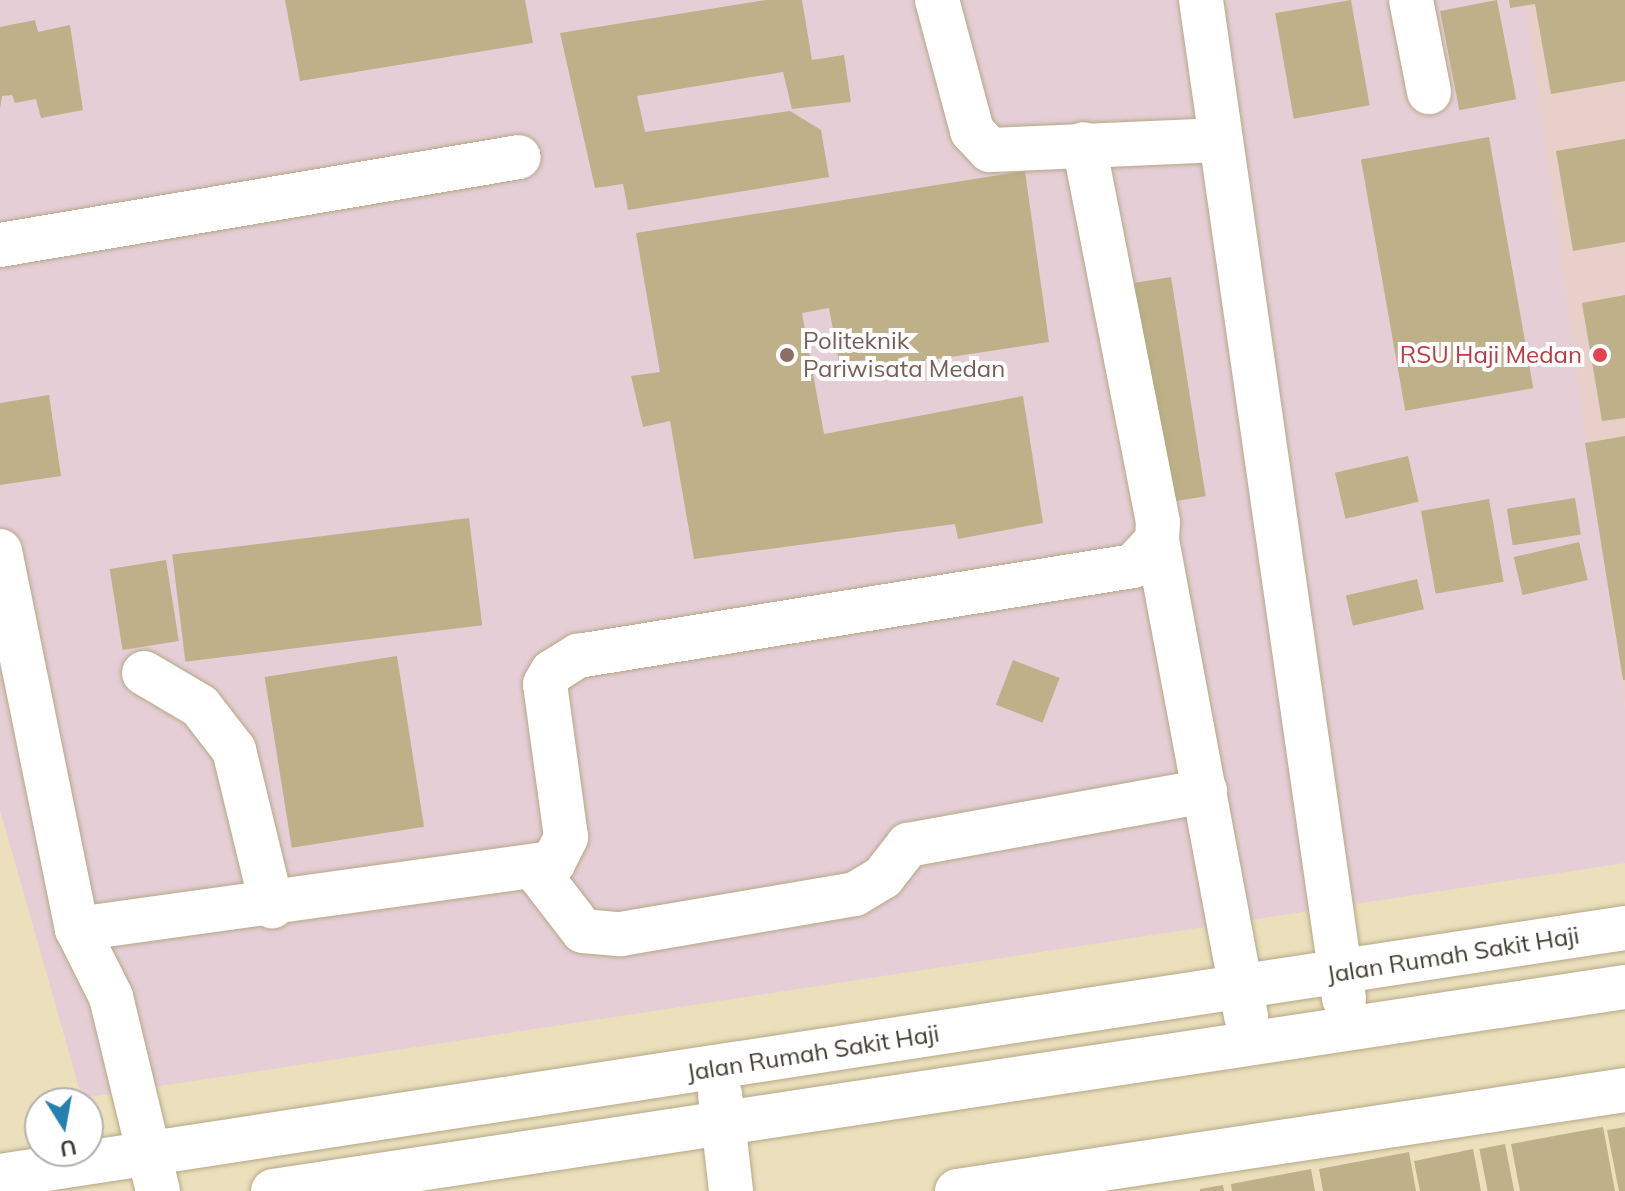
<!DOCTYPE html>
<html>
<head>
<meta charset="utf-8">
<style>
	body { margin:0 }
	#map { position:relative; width:1625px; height:1191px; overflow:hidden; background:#ebdfbc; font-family:Mulish,sans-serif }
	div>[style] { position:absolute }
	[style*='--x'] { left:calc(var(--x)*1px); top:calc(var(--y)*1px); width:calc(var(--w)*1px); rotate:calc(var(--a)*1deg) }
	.education>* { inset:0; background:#e6ced7 }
	.medical>* { inset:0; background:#e9cfca }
	.building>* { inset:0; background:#beb088; transform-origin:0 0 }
	.roads { filter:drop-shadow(0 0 2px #b4a887) drop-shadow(0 0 2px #b4a887) }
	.minor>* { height:44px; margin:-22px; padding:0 22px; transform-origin:22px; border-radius:22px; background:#fff }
	.dots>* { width:22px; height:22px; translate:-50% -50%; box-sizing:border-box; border:4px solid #fff; border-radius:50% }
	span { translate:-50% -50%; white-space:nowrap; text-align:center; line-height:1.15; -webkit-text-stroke:8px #fff; paint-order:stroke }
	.education-label { font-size:24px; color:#785e54 }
	.left { translate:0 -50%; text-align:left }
	.health-label { font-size:24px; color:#be3a42 }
	.right { translate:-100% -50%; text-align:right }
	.street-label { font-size:24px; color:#403c2e }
	.north { position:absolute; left:24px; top:1087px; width:80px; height:80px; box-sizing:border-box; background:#fff; border:2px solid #b3b1ab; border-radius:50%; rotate:169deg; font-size:22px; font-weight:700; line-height:32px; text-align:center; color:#403c2e }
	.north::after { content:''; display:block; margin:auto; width:28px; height:36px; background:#2480ad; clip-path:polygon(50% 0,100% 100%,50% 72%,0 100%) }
</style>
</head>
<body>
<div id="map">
	<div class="education">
		<div style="clip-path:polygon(0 0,1525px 0,1625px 709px,1625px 863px,82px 1098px,0 810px)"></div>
	</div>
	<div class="medical">
		<div style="clip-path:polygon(1525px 0,1625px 0,1625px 710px,1625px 709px)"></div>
	</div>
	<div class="building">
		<div style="clip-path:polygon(285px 0,525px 0,533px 43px,300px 81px)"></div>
		<div style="clip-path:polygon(766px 0,802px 0,812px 60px,844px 55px,851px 102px,792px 109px,783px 72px,637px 96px,645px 132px,790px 111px,821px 130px,829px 177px,628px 210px,623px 184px,595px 188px,560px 33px)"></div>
		<div style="left:1351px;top:0;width:107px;height:77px;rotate:80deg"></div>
		<div style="left:1497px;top:0;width:101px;height:58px;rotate:79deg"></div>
		<div style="clip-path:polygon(1509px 0,1625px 0,1625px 81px,1551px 94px,1535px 4px,1510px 8px)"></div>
		<div style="clip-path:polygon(35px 20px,38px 32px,70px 25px,83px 110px,41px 118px,36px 99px,15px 103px,12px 95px,2px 96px,0 109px,0 27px)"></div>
		<div style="left:1489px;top:137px;width:255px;height:130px;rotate:80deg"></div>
		<div style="clip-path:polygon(1625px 139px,1625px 242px,1573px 251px,1556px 151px)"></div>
		<div style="clip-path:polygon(1025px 171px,1049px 342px,872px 369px,871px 360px,839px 362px,829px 308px,802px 313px,824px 434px,1023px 396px,1043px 523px,958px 539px,955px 524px,694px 559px,670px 421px,643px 427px,631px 376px,660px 372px,636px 233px)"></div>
		<div style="left:1171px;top:277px;width:222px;height:38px;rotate:81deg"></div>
		<div style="clip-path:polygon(1625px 295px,1625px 418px,1602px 421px,1582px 303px)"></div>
		<div style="clip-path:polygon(49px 395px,61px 476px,0 485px,0 403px)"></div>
		<div style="clip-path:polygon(1625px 436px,1625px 680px,1623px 680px,1585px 443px)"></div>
		<div style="left:1408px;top:456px;width:47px;height:75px;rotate:77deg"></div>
		<div style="left:1575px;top:498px;width:37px;height:69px;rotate:81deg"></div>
		<div style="left:1489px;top:499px;width:84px;height:69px;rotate:80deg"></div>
		<div style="left:469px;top:518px;width:108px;height:299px;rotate:83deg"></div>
		<div style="left:1579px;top:542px;width:39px;height:67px;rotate:77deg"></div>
		<div style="left:166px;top:560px;width:82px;height:57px;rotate:81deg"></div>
		<div style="left:1417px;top:579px;width:31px;height:73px;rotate:77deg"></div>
		<div style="left:397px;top:656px;width:173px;height:134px;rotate:81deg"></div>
		<div style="left:1013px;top:660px;width:50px;height:48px;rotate:21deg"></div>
		<div style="clip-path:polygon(1603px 1127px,1615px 1191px,1520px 1191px,1511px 1144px)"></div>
		<div style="clip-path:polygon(1625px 1127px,1625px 1191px,1619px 1191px,1607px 1130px)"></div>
		<div style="left:1505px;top:1144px;width:48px;height:26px;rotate:79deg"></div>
		<div style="clip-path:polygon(1473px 1149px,1481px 1191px,1420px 1191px,1414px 1161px)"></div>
		<div style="clip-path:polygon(1409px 1152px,1416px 1191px,1323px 1191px,1319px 1169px)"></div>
		<div style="clip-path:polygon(1311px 1169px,1315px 1191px,1232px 1191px,1231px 1184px)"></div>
		<div style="clip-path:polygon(1223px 1185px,1224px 1191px,1200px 1191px,1200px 1189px)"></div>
	</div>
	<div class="roads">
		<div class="minor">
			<div style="--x:937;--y:0;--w:136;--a:75"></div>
			<div style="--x:972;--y:131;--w:26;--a:47"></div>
			<div style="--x:990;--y:150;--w:226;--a:-2.5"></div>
			<div style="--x:1201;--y:0;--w:1009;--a:81.85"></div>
			<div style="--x:1411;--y:0;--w:94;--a:78.9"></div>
			<div style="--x:0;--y:245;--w:526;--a:-9.62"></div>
			<div style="--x:1157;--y:540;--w:485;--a:79.4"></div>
			<div style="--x:0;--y:551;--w:386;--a:78.5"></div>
			<div style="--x:77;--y:929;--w:76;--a:63.4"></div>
			<div style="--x:111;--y:997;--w:200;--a:76.4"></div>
			<div style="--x:144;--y:673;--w:65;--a:30.5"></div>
			<div style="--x:200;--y:706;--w:56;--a:52.3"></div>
			<div style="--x:234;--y:750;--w:161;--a:76.3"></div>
			<div style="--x:536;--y:870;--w:77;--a:52.4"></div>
			<div style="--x:583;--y:931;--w:38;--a:5"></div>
			<div style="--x:621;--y:934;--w:237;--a:-9.7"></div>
			<div style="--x:855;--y:894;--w:33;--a:-31"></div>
			<div style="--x:883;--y:877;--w:41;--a:-52"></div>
			<div style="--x:908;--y:845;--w:302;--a:-10.3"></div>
			<div style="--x:77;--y:929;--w:481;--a:-7.9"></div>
			<div style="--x:553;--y:863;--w:29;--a:-63"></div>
			<div style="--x:566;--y:837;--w:154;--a:-97.8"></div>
			<div style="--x:545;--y:684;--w:14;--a:-60"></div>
			<div style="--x:552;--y:672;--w:31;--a:-32"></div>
			<div style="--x:578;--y:656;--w:562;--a:-9.21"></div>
			<div style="--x:1133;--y:566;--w:35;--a:-47"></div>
			<div style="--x:1157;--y:540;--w:18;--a:-87"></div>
			<div style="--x:1158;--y:522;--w:385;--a:-101.1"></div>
			<div style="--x:720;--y:1094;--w:98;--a:83.5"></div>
			<div style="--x:0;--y:1176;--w:1644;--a:-8.68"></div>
			<div style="--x:273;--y:1191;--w:1367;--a:-8.58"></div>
			<div style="--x:957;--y:1191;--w:676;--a:-8.6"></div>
		</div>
	</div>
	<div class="dots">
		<div style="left:787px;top:355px;background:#8d6e63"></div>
		<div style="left:1600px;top:355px;background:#e0444e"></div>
	</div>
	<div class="education-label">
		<span class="left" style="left:803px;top:355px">Politeknik<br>Pariwisata Medan</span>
	</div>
	<div class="health-label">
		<span class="right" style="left:1582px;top:355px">RSU Haji Medan</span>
	</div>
	<div class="street-label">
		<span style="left:1453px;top:955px;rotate:-9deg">Jalan Rumah Sakit Haji</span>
		<span style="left:813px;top:1053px;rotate:-9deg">Jalan Rumah Sakit Haji</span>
	</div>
	<div class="north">U</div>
</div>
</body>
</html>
